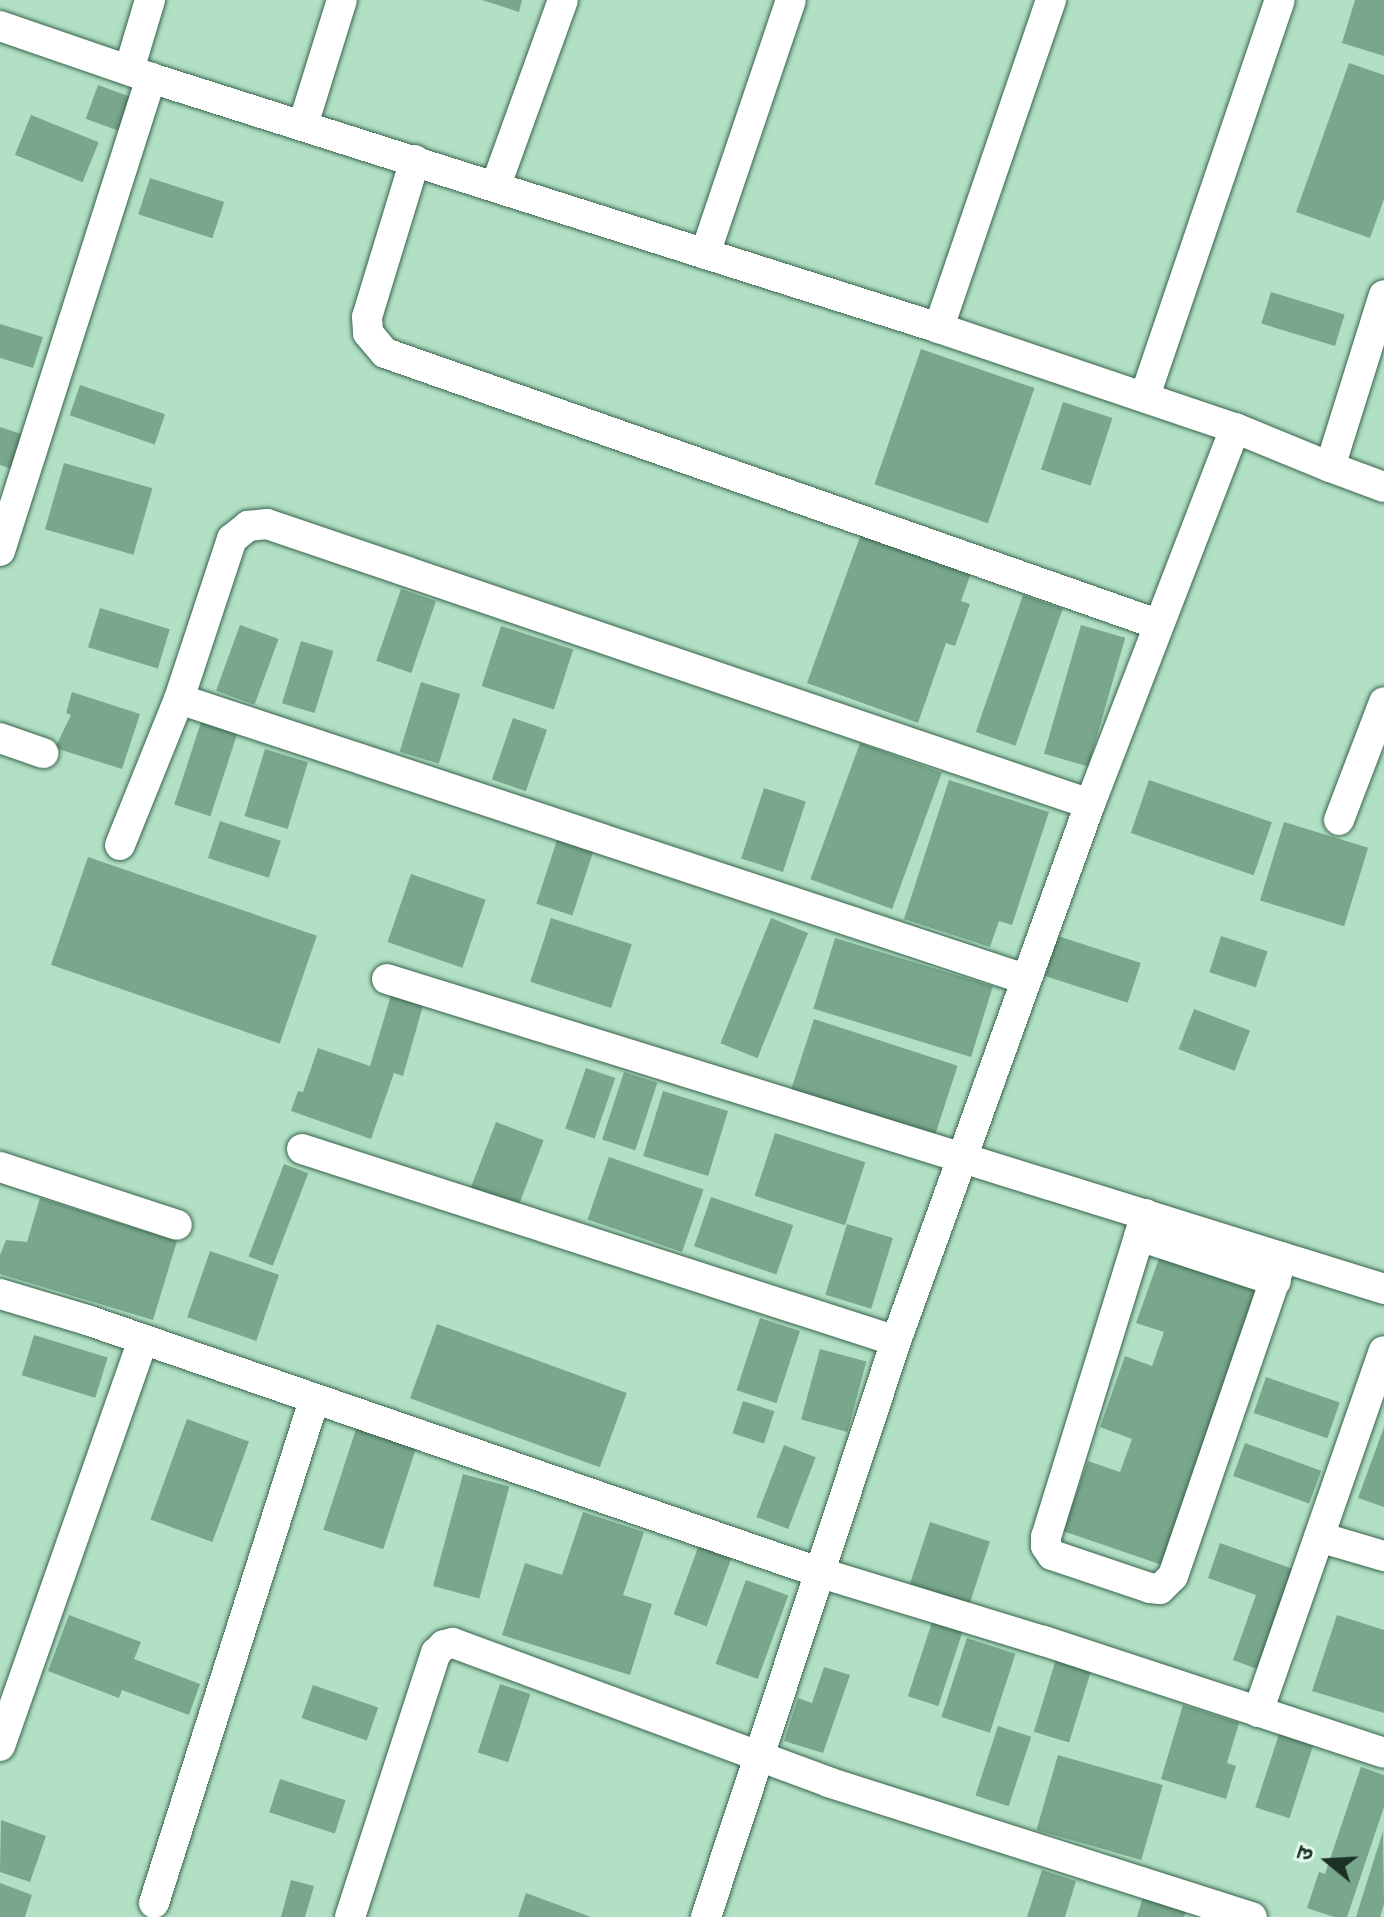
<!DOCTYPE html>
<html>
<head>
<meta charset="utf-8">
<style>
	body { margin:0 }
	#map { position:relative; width:1384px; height:1917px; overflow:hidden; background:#b1e0c5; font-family:"Varela Round","Noto Sans Devanagari",sans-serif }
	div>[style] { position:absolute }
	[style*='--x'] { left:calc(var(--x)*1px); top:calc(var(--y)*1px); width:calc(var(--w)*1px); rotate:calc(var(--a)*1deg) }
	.building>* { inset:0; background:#79a78d; transform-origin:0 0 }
	.roads { filter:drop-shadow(0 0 2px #38634c) drop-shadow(0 0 2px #38634c) }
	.street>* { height:30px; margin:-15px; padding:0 15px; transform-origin:15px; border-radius:15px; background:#fff }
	span { translate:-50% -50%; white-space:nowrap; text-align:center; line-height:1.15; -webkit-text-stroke:7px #e3fbed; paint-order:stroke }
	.north { position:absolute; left:1288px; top:1821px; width:80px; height:80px; -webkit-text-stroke:6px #e3fbed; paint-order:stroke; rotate:288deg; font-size:22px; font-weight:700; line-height:32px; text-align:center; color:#1d3026 }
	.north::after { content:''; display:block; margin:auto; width:28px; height:36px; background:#1d3026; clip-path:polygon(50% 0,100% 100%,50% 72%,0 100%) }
</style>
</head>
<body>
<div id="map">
	<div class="building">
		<div style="clip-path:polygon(482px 0,522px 0,519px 12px)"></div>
		<div style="clip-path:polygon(1355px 0,1384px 0,1384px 56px,1342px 43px)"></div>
		<div style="clip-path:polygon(1349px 63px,1384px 75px,1384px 199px,1370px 238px,1296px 212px)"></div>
		<div style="left:98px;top:85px;width:35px;height:36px;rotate:20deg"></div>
		<div style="left:31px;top:115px;width:73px;height:43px;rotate:22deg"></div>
		<div style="left:150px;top:178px;width:78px;height:38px;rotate:18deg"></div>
		<div style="left:1271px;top:292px;width:77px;height:33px;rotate:17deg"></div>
		<div style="clip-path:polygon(0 324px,43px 337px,33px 368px,0 358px)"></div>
		<div style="left:921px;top:349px;width:120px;height:143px;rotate:19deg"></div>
		<div style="left:80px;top:385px;width:90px;height:32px;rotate:19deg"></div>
		<div style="left:1063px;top:402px;width:52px;height:71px;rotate:18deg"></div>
		<div style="clip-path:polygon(0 427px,24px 435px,12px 469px,0 465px)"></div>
		<div style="left:64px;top:463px;width:92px;height:69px;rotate:16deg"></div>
		<div style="clip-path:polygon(861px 534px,971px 573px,961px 601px,970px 604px,955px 646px,946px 643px,918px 723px,807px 683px)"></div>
		<div style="left:401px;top:589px;width:37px;height:76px;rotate:19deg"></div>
		<div style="left:1023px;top:595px;width:42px;height:145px;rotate:19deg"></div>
		<div style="left:100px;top:608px;width:73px;height:41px;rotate:17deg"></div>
		<div style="left:240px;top:625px;width:41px;height:70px;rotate:20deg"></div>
		<div style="left:1081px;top:625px;width:46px;height:134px;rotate:16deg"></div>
		<div style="left:501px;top:626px;width:76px;height:63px;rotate:18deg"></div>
		<div style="left:301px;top:641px;width:34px;height:65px;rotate:17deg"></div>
		<div style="left:421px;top:682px;width:41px;height:73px;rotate:17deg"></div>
		<div style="clip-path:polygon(72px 692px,140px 714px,122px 769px,55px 748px,71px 715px,66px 713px)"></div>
		<div style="left:203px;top:716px;width:38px;height:93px;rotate:18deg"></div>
		<div style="left:513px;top:718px;width:36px;height:65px;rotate:19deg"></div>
		<div style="left:860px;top:743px;width:87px;height:145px;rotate:20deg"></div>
		<div style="left:265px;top:749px;width:45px;height:70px;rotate:17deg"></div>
		<div style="clip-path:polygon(949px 780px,1049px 812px,1012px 925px,999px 921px,990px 947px,904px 919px)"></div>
		<div style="left:1149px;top:780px;width:130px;height:56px;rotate:19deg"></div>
		<div style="left:764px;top:788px;width:44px;height:74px;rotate:18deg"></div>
		<div style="left:220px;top:821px;width:64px;height:39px;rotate:18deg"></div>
		<div style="left:1284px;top:822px;width:88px;height:82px;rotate:17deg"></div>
		<div style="left:557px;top:840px;width:38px;height:67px;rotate:18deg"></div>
		<div style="left:88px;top:857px;width:242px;height:114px;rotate:19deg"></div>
		<div style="left:411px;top:874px;width:79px;height:72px;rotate:19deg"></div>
		<div style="left:551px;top:918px;width:85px;height:67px;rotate:18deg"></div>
		<div style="left:771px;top:918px;width:40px;height:135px;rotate:22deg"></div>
		<div style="left:1058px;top:936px;width:87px;height:42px;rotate:18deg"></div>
		<div style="left:1221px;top:936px;width:49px;height:38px;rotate:18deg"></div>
		<div style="left:835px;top:938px;width:165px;height:74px;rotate:17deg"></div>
		<div style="clip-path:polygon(392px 992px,424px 1002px,403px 1076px,394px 1073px,371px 1139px,291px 1111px,298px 1091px,303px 1092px,318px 1048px,370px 1066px)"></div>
		<div style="left:1194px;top:1009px;width:60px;height:43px;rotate:21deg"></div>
		<div style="left:814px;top:1019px;width:151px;height:75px;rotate:18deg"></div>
		<div style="left:586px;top:1068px;width:31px;height:64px;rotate:19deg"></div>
		<div style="left:624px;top:1072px;width:35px;height:71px;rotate:18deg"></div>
		<div style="left:663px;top:1091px;width:68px;height:68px;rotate:17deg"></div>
		<div style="left:496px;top:1122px;width:51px;height:75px;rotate:21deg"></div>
		<div style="left:775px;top:1133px;width:95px;height:66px;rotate:18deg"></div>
		<div style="left:609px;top:1157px;width:100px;height:66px;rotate:19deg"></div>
		<div style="left:284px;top:1164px;width:26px;height:99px;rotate:21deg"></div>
		<div style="left:711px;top:1197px;width:87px;height:52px;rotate:19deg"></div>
		<div style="clip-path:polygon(40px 1198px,177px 1241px,153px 1320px,0 1274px,0 1255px,6px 1240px,27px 1242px)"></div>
		<div style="left:847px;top:1224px;width:48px;height:74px;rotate:17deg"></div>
		<div style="clip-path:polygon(1162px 1250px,1262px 1286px,1165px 1566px,1063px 1531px,1088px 1461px,1120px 1472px,1132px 1439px,1100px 1427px,1125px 1356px,1152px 1366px,1164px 1332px,1136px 1323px)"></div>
		<div style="left:210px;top:1251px;width:73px;height:70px;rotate:19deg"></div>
		<div style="left:760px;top:1318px;width:42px;height:76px;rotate:18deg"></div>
		<div style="left:437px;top:1324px;width:202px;height:79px;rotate:20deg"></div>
		<div style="left:34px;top:1335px;width:77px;height:42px;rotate:17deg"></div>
		<div style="left:820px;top:1349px;width:48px;height:73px;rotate:15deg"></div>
		<div style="left:1266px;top:1377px;width:78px;height:38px;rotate:19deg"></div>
		<div style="left:743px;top:1401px;width:33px;height:34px;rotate:18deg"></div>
		<div style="left:187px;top:1419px;width:66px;height:107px;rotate:20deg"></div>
		<div style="left:357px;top:1426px;width:63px;height:109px;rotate:18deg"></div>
		<div style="clip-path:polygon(1384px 1427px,1384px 1507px,1358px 1498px)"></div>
		<div style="left:1245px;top:1443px;width:81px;height:35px;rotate:20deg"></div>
		<div style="left:784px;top:1445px;width:34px;height:77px;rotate:21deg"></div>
		<div style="left:463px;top:1474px;width:48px;height:116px;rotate:15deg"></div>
		<div style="clip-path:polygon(583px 1512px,644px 1532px,623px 1595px,652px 1604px,630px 1675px,502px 1635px,525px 1563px,562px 1575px)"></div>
		<div style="left:930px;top:1522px;width:63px;height:65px;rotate:18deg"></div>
		<div style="left:700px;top:1542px;width:35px;height:77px;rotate:20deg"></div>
		<div style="clip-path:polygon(1220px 1543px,1293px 1569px,1257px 1669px,1233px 1660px,1256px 1595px,1208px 1578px)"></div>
		<div style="left:746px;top:1580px;width:45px;height:89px;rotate:20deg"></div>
		<div style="clip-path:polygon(69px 1615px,141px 1642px,134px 1659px,200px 1684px,189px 1715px,122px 1690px,119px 1698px,48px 1671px)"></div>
		<div style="clip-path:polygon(1337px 1615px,1384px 1630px,1384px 1713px,1312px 1691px)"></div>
		<div style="left:932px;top:1622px;width:32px;height:78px;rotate:18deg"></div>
		<div style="left:967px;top:1638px;width:51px;height:83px;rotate:18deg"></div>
		<div style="left:1056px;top:1659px;width:37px;height:76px;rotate:17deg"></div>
		<div style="clip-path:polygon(824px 1667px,850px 1675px,823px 1753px,784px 1741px,798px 1698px,812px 1703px)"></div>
		<div style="left:500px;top:1684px;width:32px;height:72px;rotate:18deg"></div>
		<div style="left:313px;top:1685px;width:69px;height:35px;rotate:19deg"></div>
		<div style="clip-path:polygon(1183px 1705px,1239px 1723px,1227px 1763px,1236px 1766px,1226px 1799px,1161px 1779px)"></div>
		<div style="left:998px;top:1726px;width:35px;height:73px;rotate:18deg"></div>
		<div style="left:1279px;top:1734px;width:36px;height:77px;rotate:18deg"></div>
		<div style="left:1058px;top:1755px;width:109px;height:78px;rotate:16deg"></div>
		<div style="clip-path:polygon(1361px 1767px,1384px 1775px,1384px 1807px,1347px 1917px,1334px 1917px,1307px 1908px,1319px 1872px,1325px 1874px)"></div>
		<div style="left:280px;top:1779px;width:69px;height:35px;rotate:18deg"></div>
		<div style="clip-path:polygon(1px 1820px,46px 1836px,30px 1882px,0 1872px)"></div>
		<div style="clip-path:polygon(1383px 1831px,1384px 1904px,1380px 1917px,1356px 1917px)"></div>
		<div style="clip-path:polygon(1042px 1870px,1076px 1881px,1065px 1917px,1027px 1917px)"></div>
		<div style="clip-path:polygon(291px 1880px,314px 1886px,305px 1917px,281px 1917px)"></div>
		<div style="clip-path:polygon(0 1883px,32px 1895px,25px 1917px,0 1917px)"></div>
		<div style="clip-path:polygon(526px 1893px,591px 1917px,518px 1917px)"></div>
		<div style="clip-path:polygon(1143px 1897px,1186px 1911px,1184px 1917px,1137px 1917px)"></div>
	</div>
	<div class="roads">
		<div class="street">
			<div style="--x:1051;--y:0;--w:347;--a:108.9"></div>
			<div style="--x:939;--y:328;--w:312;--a:18.7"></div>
			<div style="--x:0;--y:26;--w:160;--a:19"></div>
			<div style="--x:151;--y:78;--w:827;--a:17.6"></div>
			<div style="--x:129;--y:70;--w:73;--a:-73.3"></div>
			<div style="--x:303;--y:125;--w:131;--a:-72.7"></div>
			<div style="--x:415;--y:160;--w:164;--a:107"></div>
			<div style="--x:367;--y:317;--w:16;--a:86"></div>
			<div style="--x:368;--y:333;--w:26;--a:50"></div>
			<div style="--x:385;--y:353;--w:818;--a:19.34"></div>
			<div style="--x:496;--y:185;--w:197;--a:-70.1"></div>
			<div style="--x:705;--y:254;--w:268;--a:-71.3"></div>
			<div style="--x:1145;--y:396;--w:418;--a:-71.2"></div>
			<div style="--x:1330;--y:467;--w:58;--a:20.3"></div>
			<div style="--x:0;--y:551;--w:497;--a:-72.3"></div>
			<div style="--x:179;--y:699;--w:891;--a:18.31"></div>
			<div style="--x:0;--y:738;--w:46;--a:19.2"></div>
			<div style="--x:1339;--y:820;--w:126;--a:-69.1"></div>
			<div style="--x:120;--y:845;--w:157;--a:-68"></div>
			<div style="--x:179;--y:699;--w:169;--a:-71.7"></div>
			<div style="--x:232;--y:539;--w:21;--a:-39"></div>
			<div style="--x:248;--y:526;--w:19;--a:-6"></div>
			<div style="--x:267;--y:524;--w:869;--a:18.79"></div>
			<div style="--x:387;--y:979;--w:1044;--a:17.27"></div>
			<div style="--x:302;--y:1149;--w:624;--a:17.91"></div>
			<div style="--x:0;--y:1167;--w:186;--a:18.1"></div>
			<div style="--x:1146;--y:1214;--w:338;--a:107.2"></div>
			<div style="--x:1046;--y:1537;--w:9;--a:90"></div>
			<div style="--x:1046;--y:1546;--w:11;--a:56"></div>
			<div style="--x:1052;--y:1555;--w:103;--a:18.6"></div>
			<div style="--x:1150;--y:1588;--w:10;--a:6"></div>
			<div style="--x:1160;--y:1589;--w:18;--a:-45"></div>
			<div style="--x:1173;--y:1576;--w:337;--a:-71"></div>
			<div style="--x:1139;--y:1236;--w:144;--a:18.2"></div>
			<div style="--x:0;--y:1294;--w:91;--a:16.6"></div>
			<div style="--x:87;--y:1320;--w:776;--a:19.02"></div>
			<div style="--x:821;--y:1573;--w:233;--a:17"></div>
			<div style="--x:1044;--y:1641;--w:358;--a:18.2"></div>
			<div style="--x:1319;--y:1537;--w:68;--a:16.3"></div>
			<div style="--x:1258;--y:1712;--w:382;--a:-70.8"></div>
			<div style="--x:0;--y:1746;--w:431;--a:-70.6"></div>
			<div style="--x:154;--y:1903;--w:528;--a:-72.35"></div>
			<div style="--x:350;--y:1917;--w:278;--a:-72"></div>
			<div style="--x:436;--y:1653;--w:11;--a:-45"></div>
			<div style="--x:444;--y:1645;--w:9;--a:-13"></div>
			<div style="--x:453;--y:1643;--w:400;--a:20.3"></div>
			<div style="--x:828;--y:1782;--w:445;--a:17.7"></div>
			<div style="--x:706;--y:1917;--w:607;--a:-71.74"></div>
			<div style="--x:896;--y:1341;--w:571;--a:-70.14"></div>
			<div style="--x:1090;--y:804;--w:403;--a:-68.9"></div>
			<div style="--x:1235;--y:428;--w:103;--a:22.3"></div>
			<div style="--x:1330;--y:467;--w:180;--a:-72.6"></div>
		</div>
	</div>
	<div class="north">उ</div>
</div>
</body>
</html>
